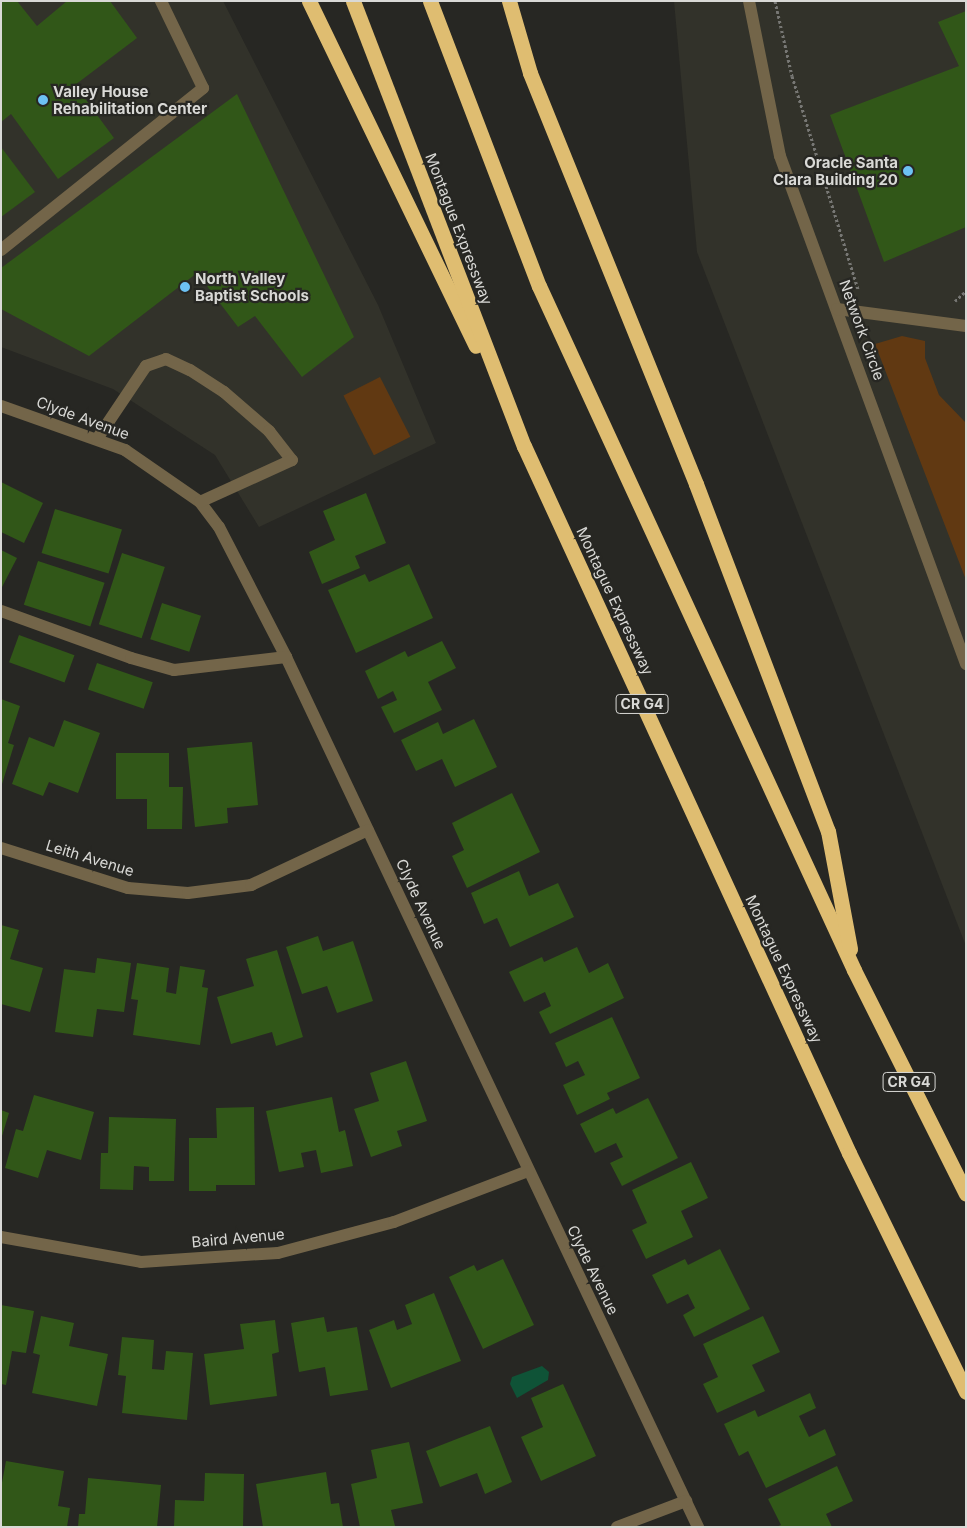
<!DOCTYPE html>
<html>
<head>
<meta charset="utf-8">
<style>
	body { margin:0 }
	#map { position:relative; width:967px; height:1528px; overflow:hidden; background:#272723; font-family:Inter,sans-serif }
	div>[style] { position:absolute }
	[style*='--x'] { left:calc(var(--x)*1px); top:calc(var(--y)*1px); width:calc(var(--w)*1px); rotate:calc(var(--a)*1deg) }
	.built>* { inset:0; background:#32322a }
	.green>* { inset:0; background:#613912; transform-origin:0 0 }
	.water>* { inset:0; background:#0f5337 }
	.building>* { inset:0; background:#315718; transform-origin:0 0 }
	.path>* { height:3px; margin-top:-1.5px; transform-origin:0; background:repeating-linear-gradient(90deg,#777774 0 2.5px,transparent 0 5px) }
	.minor>* { height:12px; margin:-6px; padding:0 6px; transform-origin:6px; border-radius:6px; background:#736549 }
	.highway>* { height:15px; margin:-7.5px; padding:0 7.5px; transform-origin:7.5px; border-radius:7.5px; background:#dfbd71 }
	.dots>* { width:14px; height:14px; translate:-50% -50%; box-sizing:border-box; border:2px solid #272723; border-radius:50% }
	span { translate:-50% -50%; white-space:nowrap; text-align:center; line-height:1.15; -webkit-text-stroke:4.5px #272723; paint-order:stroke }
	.shield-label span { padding:1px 4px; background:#272723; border:1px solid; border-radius:4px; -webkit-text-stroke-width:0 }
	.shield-label { font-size:14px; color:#d9d9d6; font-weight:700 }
	.poi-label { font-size:15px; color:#d9d9d6; font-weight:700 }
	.left { translate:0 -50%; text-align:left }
	.right { translate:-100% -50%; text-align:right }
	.street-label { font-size:15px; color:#d9d9d6 }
	.frame { position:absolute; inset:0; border:2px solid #d9d9d6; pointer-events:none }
</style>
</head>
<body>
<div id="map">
	<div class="built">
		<div style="clip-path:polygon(1px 1px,223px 1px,378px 305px,436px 443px,259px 527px,215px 455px,113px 389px,1px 347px)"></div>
		<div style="clip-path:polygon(674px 1px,966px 1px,966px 946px,697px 252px)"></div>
	</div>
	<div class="green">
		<div style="clip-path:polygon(902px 336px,925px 341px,925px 358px,939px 395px,966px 423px,966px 580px,875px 344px)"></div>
		<div style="left:380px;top:377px;width:67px;height:41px;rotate:63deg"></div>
	</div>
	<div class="water">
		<div style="clip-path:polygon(542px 1366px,549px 1372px,548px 1380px,517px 1398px,510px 1384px,512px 1377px)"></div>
	</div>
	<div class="building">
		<div style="clip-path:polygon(1px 1px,17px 1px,37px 26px,67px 1px,110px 1px,137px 38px,75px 85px,114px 138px,58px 179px,11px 114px,1px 122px)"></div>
		<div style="clip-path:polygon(966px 11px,966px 227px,884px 262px,830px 115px,959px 66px,938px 22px)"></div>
		<div style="clip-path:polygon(237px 94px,354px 337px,302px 377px,255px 316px,238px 327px,197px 273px,89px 356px,1px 309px,1px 268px)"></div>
		<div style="clip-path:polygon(1px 147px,35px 192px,1px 217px)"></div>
		<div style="clip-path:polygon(1px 482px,43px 503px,24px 543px,1px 532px)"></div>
		<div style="clip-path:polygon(366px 493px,386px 543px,355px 556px,360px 568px,322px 584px,309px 552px,335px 540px,323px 511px)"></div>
		<div style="left:55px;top:509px;width:70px;height:46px;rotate:17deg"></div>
		<div style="clip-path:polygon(1px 550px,17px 558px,1px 589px)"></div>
		<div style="left:122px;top:553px;width:45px;height:75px;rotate:18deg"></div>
		<div style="left:38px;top:561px;width:70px;height:46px;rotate:18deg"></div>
		<div style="clip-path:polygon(409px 564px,433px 618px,356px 653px,328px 590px,365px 574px,369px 582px)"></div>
		<div style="left:162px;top:603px;width:41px;height:38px;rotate:18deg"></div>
		<div style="left:19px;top:635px;width:59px;height:29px;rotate:20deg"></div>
		<div style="clip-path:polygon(442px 641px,456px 668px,428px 682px,442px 710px,394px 733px,381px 707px,397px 700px,393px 691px,378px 699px,365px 671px,405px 651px,408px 657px)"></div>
		<div style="left:97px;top:663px;width:59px;height:28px;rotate:19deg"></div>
		<div style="clip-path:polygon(1px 699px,20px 706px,8px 743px,14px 745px,2px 784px)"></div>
		<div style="clip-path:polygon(474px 719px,497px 767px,455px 787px,442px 759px,416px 771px,401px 740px,438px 722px,443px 734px)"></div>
		<div style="clip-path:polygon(64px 720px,100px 733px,78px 793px,49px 782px,43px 796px,12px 784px,29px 737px,54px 747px)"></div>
		<div style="clip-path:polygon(252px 742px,258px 805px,227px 808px,228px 823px,195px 827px,187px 748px)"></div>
		<div style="clip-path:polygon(116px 753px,169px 753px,169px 787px,183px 787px,182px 829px,147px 829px,147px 799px,116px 799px)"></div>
		<div style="clip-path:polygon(512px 793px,540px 852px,467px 888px,452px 856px,464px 850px,452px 823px)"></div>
		<div style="clip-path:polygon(519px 871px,529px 896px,558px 883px,574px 917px,510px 947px,497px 918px,484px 924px,471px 893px)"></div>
		<div style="clip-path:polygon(1px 925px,19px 930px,10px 959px,43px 968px,30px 1012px,1px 1004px)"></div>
		<div style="clip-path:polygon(318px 936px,323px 951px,353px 941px,373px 1001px,337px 1013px,327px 986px,302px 994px,286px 947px)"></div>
		<div style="clip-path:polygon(577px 947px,589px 973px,608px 963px,624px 998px,550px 1034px,539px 1012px,551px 1006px,545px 992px,524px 1002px,509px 972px,542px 957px,544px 962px)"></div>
		<div style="clip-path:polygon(277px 950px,303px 1037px,276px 1046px,272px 1032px,231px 1044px,217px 997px,254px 986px,246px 959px)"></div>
		<div style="clip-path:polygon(97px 958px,131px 963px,124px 1012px,97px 1009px,93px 1037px,55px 1032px,64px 969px,95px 973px)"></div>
		<div style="clip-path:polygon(137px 963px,169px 968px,166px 992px,176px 994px,180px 966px,205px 970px,202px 987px,208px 988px,200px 1045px,133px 1035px,138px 1000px,131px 999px)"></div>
		<div style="clip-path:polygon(612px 1017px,640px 1078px,607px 1093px,610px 1099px,577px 1115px,563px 1085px,585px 1075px,578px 1061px,566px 1067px,555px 1043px)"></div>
		<div style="clip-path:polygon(406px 1061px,427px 1121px,397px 1131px,402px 1146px,371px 1157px,354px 1109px,379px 1101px,370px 1073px)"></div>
		<div style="clip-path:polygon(34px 1095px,94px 1112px,81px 1160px,47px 1150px,38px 1178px,5px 1168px,16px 1129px,23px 1131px)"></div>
		<div style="clip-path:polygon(332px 1097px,339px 1132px,345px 1130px,353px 1166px,321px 1173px,316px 1150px,301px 1153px,304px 1167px,279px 1172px,266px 1111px)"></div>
		<div style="clip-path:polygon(648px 1098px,678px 1158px,622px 1186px,610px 1163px,623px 1157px,616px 1143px,595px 1153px,580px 1124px,613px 1108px,616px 1114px)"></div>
		<div style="clip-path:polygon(254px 1107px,255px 1185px,216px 1185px,216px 1191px,189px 1191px,189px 1138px,217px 1138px,216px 1108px)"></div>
		<div style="clip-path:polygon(1px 1110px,9px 1113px,2px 1136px,1px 1136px)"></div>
		<div style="clip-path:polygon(109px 1117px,176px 1119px,174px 1181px,149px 1181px,149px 1167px,134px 1166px,133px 1190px,100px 1189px,101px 1153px,108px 1153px)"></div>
		<div style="clip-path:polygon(691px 1162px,708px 1198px,681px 1211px,693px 1237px,646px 1259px,632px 1230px,647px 1223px,632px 1190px)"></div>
		<div style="clip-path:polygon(720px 1249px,750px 1309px,694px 1337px,683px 1315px,695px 1308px,688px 1294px,667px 1304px,652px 1275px,685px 1259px,688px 1265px)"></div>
		<div style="clip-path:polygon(503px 1259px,534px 1325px,483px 1349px,449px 1277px,474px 1265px,477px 1271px)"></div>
		<div style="clip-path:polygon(434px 1293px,461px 1361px,391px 1388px,369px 1330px,394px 1320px,397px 1330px,412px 1324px,405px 1305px)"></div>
		<div style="clip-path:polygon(1px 1305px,34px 1311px,26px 1353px,12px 1351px,6px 1385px,1px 1384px)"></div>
		<div style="clip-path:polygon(41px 1316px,74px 1323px,69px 1346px,108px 1354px,97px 1406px,32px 1393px,40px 1355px,33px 1353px)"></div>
		<div style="clip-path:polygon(763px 1316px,780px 1352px,752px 1365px,765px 1391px,717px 1413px,703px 1384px,718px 1377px,703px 1344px)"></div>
		<div style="clip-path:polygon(324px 1317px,327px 1332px,357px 1327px,368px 1390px,330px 1396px,325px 1367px,299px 1372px,291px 1323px)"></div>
		<div style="clip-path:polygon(275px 1320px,279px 1352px,272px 1354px,277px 1396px,210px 1405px,204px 1354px,244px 1349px,240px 1324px)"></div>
		<div style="clip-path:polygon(122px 1337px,154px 1340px,152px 1369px,164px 1370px,166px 1351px,193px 1353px,187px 1420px,122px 1413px,126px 1376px,118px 1375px)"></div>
		<div style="clip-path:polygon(563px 1384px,596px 1456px,541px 1481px,521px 1437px,543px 1427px,531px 1398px)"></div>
		<div style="clip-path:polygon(810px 1393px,816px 1408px,799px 1416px,809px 1437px,825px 1429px,836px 1455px,766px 1488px,748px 1451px,739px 1456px,724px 1424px,755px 1410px,758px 1417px)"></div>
		<div style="clip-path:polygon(490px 1426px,512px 1482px,485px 1494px,477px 1473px,440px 1487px,426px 1451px)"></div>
		<div style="clip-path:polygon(409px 1442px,423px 1503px,391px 1510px,395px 1526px,360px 1527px,351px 1484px,377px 1478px,371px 1450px)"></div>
		<div style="clip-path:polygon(6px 1461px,64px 1471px,58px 1506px,70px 1508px,67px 1527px,1px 1527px,1px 1488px)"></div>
		<div style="clip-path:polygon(837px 1466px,853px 1501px,826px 1514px,832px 1527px,776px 1527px,781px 1525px,768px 1499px)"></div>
		<div style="clip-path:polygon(326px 1472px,331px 1504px,339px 1503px,343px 1527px,263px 1527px,256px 1484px)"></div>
		<div style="clip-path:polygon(205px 1473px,244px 1474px,243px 1527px,174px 1527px,175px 1500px,204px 1501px)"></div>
		<div style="clip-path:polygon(88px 1478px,161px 1485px,157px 1527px,78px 1527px,79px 1514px,85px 1514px)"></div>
	</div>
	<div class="path">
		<div style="--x:775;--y:1;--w:77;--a:77.2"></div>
		<div style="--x:792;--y:76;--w:223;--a:72.8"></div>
		<div style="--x:955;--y:301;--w:15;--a:-42"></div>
	</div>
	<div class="minor">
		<div style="--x:749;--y:1;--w:158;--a:78.7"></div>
		<div style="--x:780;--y:156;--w:541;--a:69.89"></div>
		<div style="--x:1;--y:250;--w:259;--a:-38.7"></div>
		<div style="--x:203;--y:88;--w:97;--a:-115.8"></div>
		<div style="--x:837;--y:309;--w:130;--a:7.5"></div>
		<div style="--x:1;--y:406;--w:132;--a:19.5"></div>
		<div style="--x:125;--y:450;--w:91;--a:34.7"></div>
		<div style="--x:200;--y:502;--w:31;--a:53"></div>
		<div style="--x:219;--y:527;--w:146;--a:62.7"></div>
		<div style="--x:286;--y:657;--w:963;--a:64.66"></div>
		<div style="--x:97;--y:439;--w:88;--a:-56.1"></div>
		<div style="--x:146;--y:366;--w:21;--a:-19"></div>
		<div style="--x:166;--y:359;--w:26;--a:25"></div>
		<div style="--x:190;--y:370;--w:40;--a:32.9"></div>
		<div style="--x:224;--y:392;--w:60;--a:40.9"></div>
		<div style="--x:269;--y:431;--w:37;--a:52"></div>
		<div style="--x:292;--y:460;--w:101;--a:155.5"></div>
		<div style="--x:1;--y:611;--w:138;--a:19.9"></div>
		<div style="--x:131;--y:658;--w:45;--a:15.6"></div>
		<div style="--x:174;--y:670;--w:113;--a:-6.6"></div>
		<div style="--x:1;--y:848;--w:133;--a:17.5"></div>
		<div style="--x:128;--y:888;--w:60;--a:4.8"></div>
		<div style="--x:188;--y:893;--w:64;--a:-7.2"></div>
		<div style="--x:251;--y:885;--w:129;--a:-25.2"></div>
		<div style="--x:1;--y:1237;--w:142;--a:10.1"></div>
		<div style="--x:141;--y:1262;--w:137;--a:-3.8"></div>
		<div style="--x:278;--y:1253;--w:120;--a:-15"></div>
		<div style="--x:394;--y:1222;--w:143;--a:-20.8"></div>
		<div style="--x:617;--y:1527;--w:74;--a:-20.6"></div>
	</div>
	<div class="highway">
		<div style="--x:309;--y:1;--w:383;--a:64.2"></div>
		<div style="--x:353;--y:1;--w:477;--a:69"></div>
		<div style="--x:524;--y:446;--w:778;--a:65.31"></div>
		<div style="--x:849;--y:1153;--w:266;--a:63.9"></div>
		<div style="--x:430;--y:1;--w:305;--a:69.1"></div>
		<div style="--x:539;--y:286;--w:753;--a:65.27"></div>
		<div style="--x:854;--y:970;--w:250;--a:63.4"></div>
		<div style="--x:509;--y:1;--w:75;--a:73.7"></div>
		<div style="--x:530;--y:73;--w:443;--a:68"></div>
		<div style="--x:696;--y:484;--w:371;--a:69.2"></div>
		<div style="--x:828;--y:831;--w:120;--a:79.4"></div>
	</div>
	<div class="dots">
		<div style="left:43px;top:100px;background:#6dc2f3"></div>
		<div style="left:908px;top:171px;background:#6dc2f3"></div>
		<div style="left:185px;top:287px;background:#6dc2f3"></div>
	</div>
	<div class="shield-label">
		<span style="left:642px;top:704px">CR G4</span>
		<span style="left:909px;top:1082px">CR G4</span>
	</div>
	<div class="poi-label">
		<span class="left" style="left:53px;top:100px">Valley House<br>Rehabilitation Center</span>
		<span class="right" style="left:898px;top:171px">Oracle Santa<br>Clara Building 20</span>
		<span class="left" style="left:195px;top:287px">North Valley<br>Baptist Schools</span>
	</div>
	<div class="street-label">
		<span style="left:459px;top:229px;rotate:69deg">Montague Expressway</span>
		<span style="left:862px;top:330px;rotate:70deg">Network Circle</span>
		<span style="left:83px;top:418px;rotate:20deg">Clyde Avenue</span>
		<span style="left:615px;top:601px;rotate:65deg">Montague Expressway</span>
		<span style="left:90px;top:858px;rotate:17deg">Leith Avenue</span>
		<span style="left:421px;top:904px;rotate:65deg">Clyde Avenue</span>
		<span style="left:784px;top:969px;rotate:65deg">Montague Expressway</span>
		<span style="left:238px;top:1238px;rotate:-5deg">Baird Avenue</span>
		<span style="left:593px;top:1270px;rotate:64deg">Clyde Avenue</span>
	</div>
	<div class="frame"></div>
</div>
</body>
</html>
